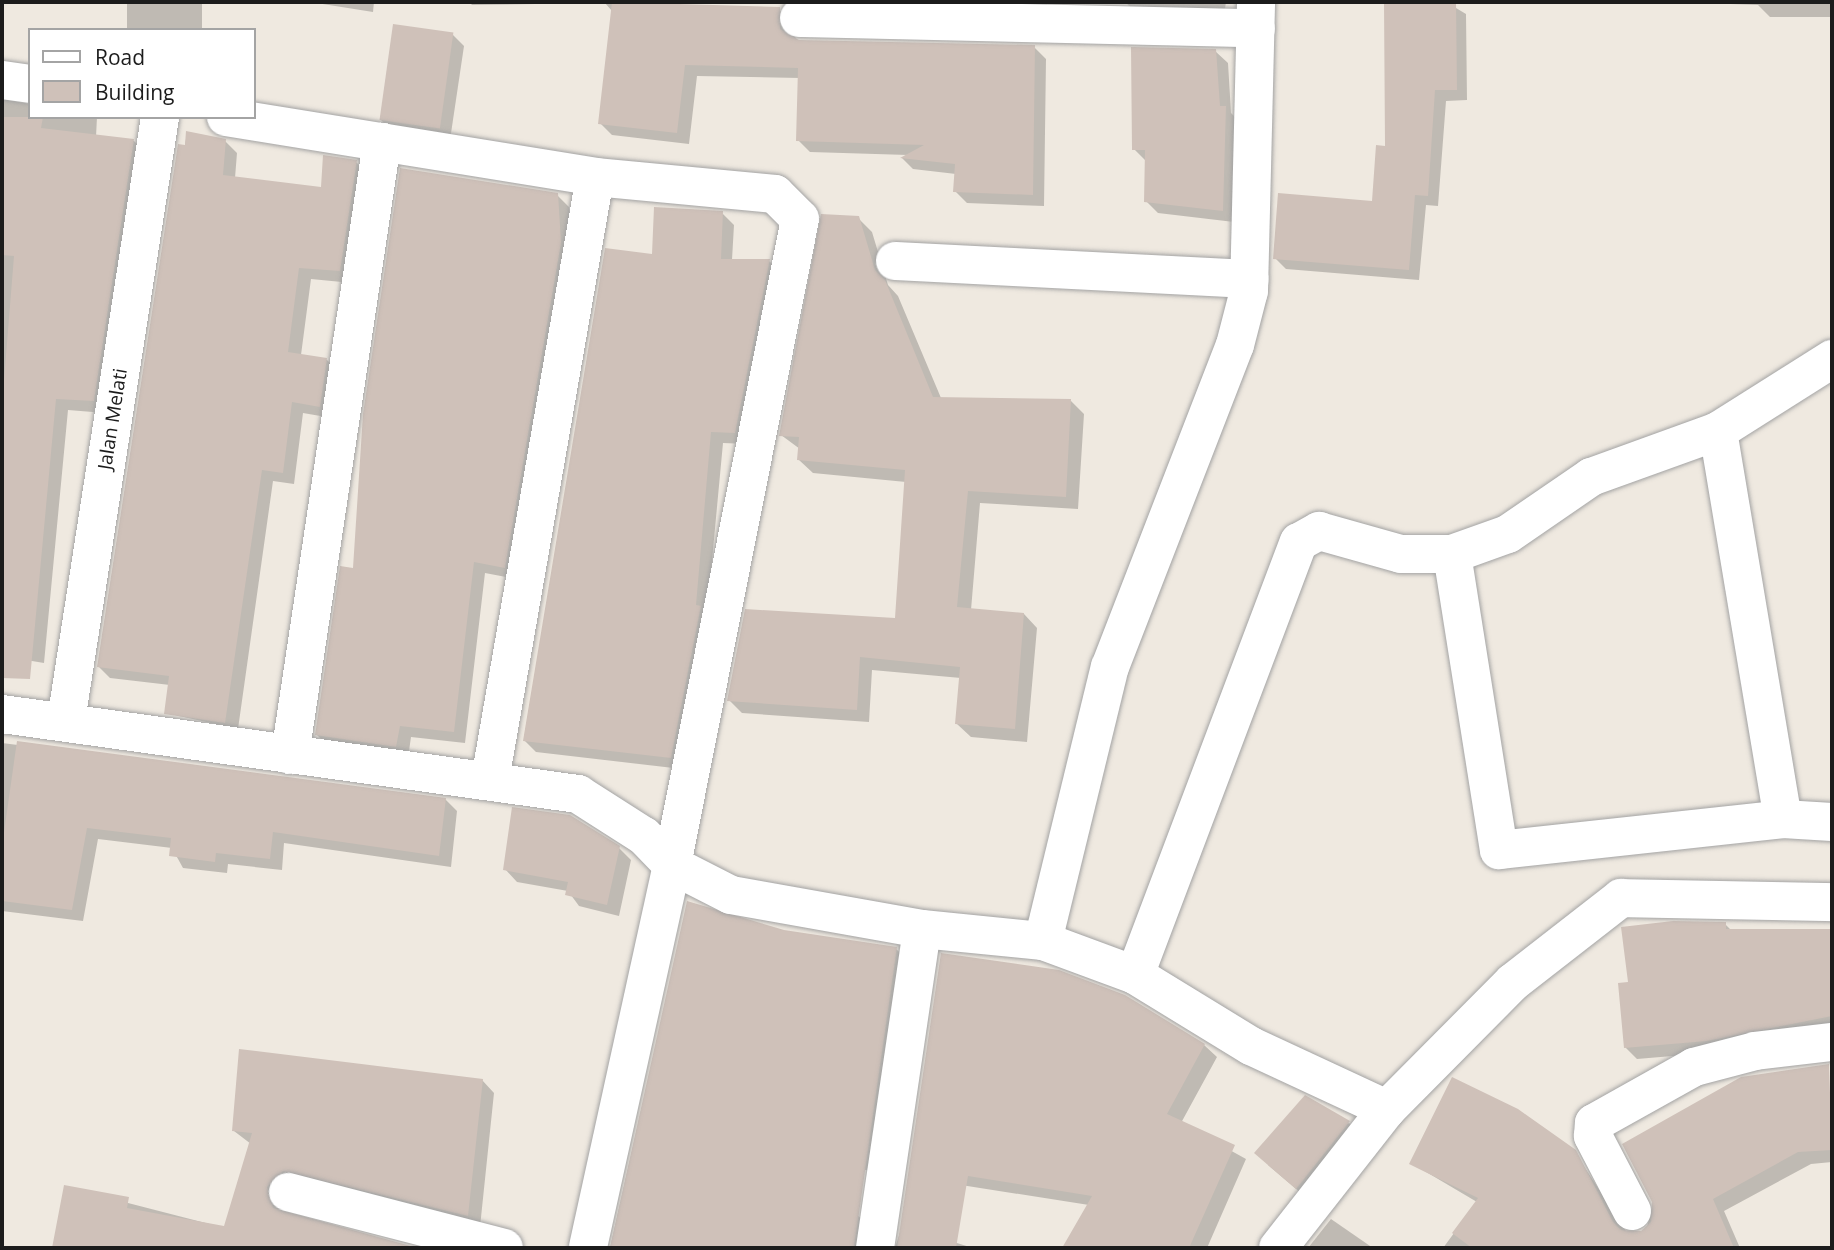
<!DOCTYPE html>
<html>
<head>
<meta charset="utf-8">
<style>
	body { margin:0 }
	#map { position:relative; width:1834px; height:1250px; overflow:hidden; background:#efe9e0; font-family:"Open Sans",sans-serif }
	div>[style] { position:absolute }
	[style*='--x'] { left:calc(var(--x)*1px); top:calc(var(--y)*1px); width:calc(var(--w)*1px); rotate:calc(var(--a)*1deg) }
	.shadow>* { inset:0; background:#0003; transform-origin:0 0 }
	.building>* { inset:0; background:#cfc1b9; transform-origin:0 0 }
	.roads { filter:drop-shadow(0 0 2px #a3a3a3) drop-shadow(0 0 2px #a3a3a3) }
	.minor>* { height:38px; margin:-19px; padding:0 19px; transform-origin:19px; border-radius:19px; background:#fff }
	span { translate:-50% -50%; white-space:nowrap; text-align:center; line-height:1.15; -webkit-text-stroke:5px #fff; paint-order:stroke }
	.street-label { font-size:19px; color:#1c1c1c }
	.frame { position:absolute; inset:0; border:4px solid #1c1c1c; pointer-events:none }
	.legend { position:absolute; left:28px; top:28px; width:228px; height:91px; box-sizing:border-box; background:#fff; border:2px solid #a4a4a4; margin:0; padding:9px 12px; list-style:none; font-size:21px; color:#1c1c1c }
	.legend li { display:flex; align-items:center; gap:14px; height:35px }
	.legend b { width:35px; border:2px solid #a4a4a4 }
</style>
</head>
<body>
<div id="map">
	<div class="shadow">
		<div style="left:127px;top:2px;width:75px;height:28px"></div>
		<div style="clip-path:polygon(310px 2px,374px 2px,373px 12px)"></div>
		<div style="clip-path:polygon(469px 2px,536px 2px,536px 4px,472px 5px)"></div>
		<div style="clip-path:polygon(604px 2px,779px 9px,798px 42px,1034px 47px,1046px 59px,1044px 206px,967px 203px,955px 191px,956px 174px,913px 169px,902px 158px,908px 155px,810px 152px,798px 140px,800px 78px,697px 76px,689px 144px,612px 135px,600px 123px,613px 12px)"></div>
		<div style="clip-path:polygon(944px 2px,1047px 2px,1047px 13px,953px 11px)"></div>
		<div style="clip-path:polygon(1226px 2px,1224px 15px,1137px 13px,1126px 3px)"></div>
		<div style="clip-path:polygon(1385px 2px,1446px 2px,1466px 14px,1467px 100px,1446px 101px,1438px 206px,1426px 205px,1419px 280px,1286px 269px,1275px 258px,1374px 203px,1387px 147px)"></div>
		<div style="clip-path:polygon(1675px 2px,1832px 2px,1832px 17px,1770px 17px,1758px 5px)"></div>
		<div style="clip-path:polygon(452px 34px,464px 46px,450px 140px,392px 131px,380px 119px)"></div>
		<div style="clip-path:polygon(1215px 51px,1228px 63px,1231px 113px,1238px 120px,1234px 222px,1158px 213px,1146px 201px,1147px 162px,1134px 149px)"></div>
		<div style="clip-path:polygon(2px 99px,30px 104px,30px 117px,97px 117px,96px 137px,134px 141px,146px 153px,105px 413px,68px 410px,44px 663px,2px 656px)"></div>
		<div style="clip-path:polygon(187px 133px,225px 141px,237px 153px,235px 178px,322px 189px,356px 162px,368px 174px,352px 283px,311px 279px,301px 355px,327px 360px,339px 372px,332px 418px,303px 413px,294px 484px,273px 481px,238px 729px,179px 716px,167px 704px,170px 685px,110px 678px,98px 666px)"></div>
		<div style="clip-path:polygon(557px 195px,569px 207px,573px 256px,516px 579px,485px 573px,465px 743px,411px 737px,408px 758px,329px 747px,317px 735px,354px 570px)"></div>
		<div style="clip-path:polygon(722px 213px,734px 225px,732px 260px,769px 261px,781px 272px,747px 444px,723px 443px,707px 614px,682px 769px,536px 752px,524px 740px,653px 256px)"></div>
		<div style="clip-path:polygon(858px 218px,872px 232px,888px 285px,898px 296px,941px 398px,1071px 401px,1084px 414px,1078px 509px,980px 503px,971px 610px,1024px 614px,1037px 628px,1027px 742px,971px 737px,957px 724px,961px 678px,872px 670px,869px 722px,742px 713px,729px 700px,897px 620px,906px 482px,813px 473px,799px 460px,800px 449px,781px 435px)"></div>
		<div style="clip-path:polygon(2px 743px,445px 799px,457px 811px,451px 867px,284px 843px,282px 870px,228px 864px,227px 873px,183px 868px,172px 848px,98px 839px,83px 921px,2px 911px)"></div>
		<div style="clip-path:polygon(619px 848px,631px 860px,619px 916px,579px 906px,568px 891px,517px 882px,505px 869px)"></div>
		<div style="clip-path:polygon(688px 903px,784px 932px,896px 949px,909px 961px,878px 1172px,779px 1156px,870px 1225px,870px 1248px,610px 1248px)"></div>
		<div style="clip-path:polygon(1725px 924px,1732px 931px,1832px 931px,1832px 1029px,1720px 1052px,1637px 1059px,1625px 1047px,1630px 984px)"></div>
		<div style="clip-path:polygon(1204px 1045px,1217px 1057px,1181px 1123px,1246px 1159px,1207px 1248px,1064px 1248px,1089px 1205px,923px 1179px)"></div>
		<div style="clip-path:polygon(1828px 1066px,1832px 1162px,1811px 1164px,1724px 1211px,1740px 1248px,1657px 1248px,1647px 1227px,1654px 1201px)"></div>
		<div style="clip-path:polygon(482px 1080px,494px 1093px,480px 1227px,284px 1189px,282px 1215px,409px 1248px,57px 1248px,66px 1187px,225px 1228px,251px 1144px,234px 1131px)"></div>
		<div style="clip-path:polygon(1349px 1123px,1360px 1134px,1309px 1200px,1268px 1165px)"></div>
		<div style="clip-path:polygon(1574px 1151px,1637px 1248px,1443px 1248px,1477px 1202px,1411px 1163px)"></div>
		<div style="clip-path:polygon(1331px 1219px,1373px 1248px,1308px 1248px)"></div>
		<div style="clip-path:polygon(902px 1226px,973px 1248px,895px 1248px)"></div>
	</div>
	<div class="building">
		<div style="clip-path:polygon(612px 2px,780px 7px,780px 29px,799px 40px,1035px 45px,1033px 195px,953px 192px,955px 164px,900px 158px,924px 145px,796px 141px,798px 68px,685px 65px,677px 133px,598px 124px)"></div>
		<div style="clip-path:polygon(1456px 2px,1457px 90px,1435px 90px,1428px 196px,1415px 195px,1409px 270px,1273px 259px,1278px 193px,1372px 201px,1376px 145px,1385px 146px,1384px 3px)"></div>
		<div style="left:393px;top:24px;width:61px;height:97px;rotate:8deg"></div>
		<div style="clip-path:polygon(1131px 47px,1216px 49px,1220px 106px,1226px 106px,1223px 211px,1144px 202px,1145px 150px,1132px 150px)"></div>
		<div style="clip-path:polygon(2px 117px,43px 117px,41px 128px,134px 139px,94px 401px,56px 399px,30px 679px,2px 678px,2px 405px,14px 256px,2px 255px)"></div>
		<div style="clip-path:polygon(186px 131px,226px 139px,223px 175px,321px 187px,323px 155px,357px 160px,340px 271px,299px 268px,288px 352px,327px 358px,320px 407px,292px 402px,283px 473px,262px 470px,225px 723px,164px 714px,169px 676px,97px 667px,178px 144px,185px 145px)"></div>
		<div style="clip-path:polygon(400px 168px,558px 193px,561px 243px,505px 568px,474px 562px,454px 732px,400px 726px,396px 747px,315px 735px,340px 566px,353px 568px,363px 414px)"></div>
		<div style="clip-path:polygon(654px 207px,723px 211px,721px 259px,770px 259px,735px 433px,711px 432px,696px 605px,701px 606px,671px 758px,523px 741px,605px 248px,652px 254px)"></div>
		<div style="clip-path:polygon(821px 214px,859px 216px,875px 270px,885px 280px,933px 397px,1071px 399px,1066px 497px,968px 491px,957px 607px,1024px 613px,1015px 729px,955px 724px,960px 667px,860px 657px,857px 710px,727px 701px,745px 609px,895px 618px,905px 470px,797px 460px,799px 437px,779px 436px)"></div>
		<div style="clip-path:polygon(17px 741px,446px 798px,439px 856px,273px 832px,270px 859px,216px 853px,215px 862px,169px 856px,171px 838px,87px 828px,72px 910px,2px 901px,2px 846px)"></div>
		<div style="clip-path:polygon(512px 807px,570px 815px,620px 846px,607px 905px,565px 895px,568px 882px,503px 870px)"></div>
		<div style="clip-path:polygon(687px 901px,784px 930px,897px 947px,854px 1248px,610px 1248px)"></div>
		<div style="clip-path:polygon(1673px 921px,1726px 922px,1726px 929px,1832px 929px,1832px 1016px,1707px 1041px,1624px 1048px,1618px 983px,1628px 982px,1621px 927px)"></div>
		<div style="clip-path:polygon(941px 953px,1059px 970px,1125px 995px,1205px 1044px,1167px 1114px,1235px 1145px,1189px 1248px,1062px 1248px,1092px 1196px,968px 1176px,956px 1248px,897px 1248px)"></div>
		<div style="clip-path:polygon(239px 1049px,483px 1079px,468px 1216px,283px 1171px,267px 1187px,273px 1208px,418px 1248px,52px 1248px,64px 1185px,129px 1197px,127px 1208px,224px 1226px,252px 1133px,232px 1131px)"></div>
		<div style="clip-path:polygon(1829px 1064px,1832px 1150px,1798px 1152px,1713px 1199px,1734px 1248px,1472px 1248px,1452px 1233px,1478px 1198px,1409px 1164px,1452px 1077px,1518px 1109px,1576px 1150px,1613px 1222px,1621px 1230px,1641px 1231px,1651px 1222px,1652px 1202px,1622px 1144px,1741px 1077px)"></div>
		<div style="clip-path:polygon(1305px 1095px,1350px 1121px,1296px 1189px,1254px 1153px)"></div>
	</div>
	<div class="roads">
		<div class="minor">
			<div style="--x:799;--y:18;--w:457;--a:1.3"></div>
			<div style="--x:2;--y:80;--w:28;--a:8"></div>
			<div style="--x:226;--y:117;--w:374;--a:9.2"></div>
			<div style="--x:595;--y:177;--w:181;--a:5.4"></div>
			<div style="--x:775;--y:194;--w:35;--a:45"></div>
			<div style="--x:800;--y:219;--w:659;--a:101.21"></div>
			<div style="--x:672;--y:865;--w:392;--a:102.4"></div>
			<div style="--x:895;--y:261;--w:355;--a:2.9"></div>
			<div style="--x:1718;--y:431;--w:135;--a:-32.3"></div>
			<div style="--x:1452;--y:554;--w:300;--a:81"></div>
			<div style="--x:1499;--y:850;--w:286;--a:-6.2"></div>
			<div style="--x:1783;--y:819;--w:49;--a:3.5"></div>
			<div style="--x:2;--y:714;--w:582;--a:7.91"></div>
			<div style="--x:578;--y:794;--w:78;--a:32.5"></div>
			<div style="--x:644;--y:836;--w:40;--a:46"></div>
			<div style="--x:672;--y:865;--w:66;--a:27"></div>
			<div style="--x:731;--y:895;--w:194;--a:10.1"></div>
			<div style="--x:922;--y:929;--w:122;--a:5.7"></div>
			<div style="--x:1043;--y:941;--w:98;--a:20.3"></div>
			<div style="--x:1135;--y:975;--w:136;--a:31.5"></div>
			<div style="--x:1251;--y:1046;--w:150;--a:24.9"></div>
			<div style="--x:1387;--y:1109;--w:179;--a:-45.2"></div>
			<div style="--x:1513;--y:982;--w:137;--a:-37.9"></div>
			<div style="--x:1621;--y:898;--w:211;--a:1.1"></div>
			<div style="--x:66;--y:721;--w:611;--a:-81.15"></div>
			<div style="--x:290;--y:755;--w:620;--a:-81.46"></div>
			<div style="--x:490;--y:780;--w:612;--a:-80.12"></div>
			<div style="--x:1043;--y:941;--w:282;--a:-76.3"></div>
			<div style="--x:1110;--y:667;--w:345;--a:-68.8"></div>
			<div style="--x:1235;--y:345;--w:56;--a:-75.5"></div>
			<div style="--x:1249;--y:291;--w:289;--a:-88.6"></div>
			<div style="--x:1135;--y:975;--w:463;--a:-69.3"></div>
			<div style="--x:1299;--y:542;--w:23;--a:-29"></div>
			<div style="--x:1319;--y:531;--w:85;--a:15.7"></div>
			<div style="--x:1401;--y:554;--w:51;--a:0"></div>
			<div style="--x:1452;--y:554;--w:59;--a:-19.7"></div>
			<div style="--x:1508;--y:534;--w:101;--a:-34.5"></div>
			<div style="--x:1591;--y:477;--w:135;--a:-19.9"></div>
			<div style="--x:1718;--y:431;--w:393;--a:80.5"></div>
			<div style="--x:288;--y:1192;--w:223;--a:14.5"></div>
			<div style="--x:1632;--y:1211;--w:85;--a:-117.5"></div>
			<div style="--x:1593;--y:1136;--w:13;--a:-86"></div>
			<div style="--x:1594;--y:1123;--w:115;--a:-29.2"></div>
			<div style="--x:1694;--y:1067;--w:63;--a:-14.7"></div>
			<div style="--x:1755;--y:1051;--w:78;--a:-6.7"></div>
			<div style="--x:875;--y:1248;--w:322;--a:-81.6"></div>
			<div style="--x:1278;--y:1248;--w:177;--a:-51.9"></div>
		</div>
	</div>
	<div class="street-label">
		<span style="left:113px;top:419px;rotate:-81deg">Jalan Melati</span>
	</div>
	<div class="frame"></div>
	<ul class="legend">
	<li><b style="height:9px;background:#fff"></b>Road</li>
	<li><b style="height:19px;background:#cfc1b9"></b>Building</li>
	</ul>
</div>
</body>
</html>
